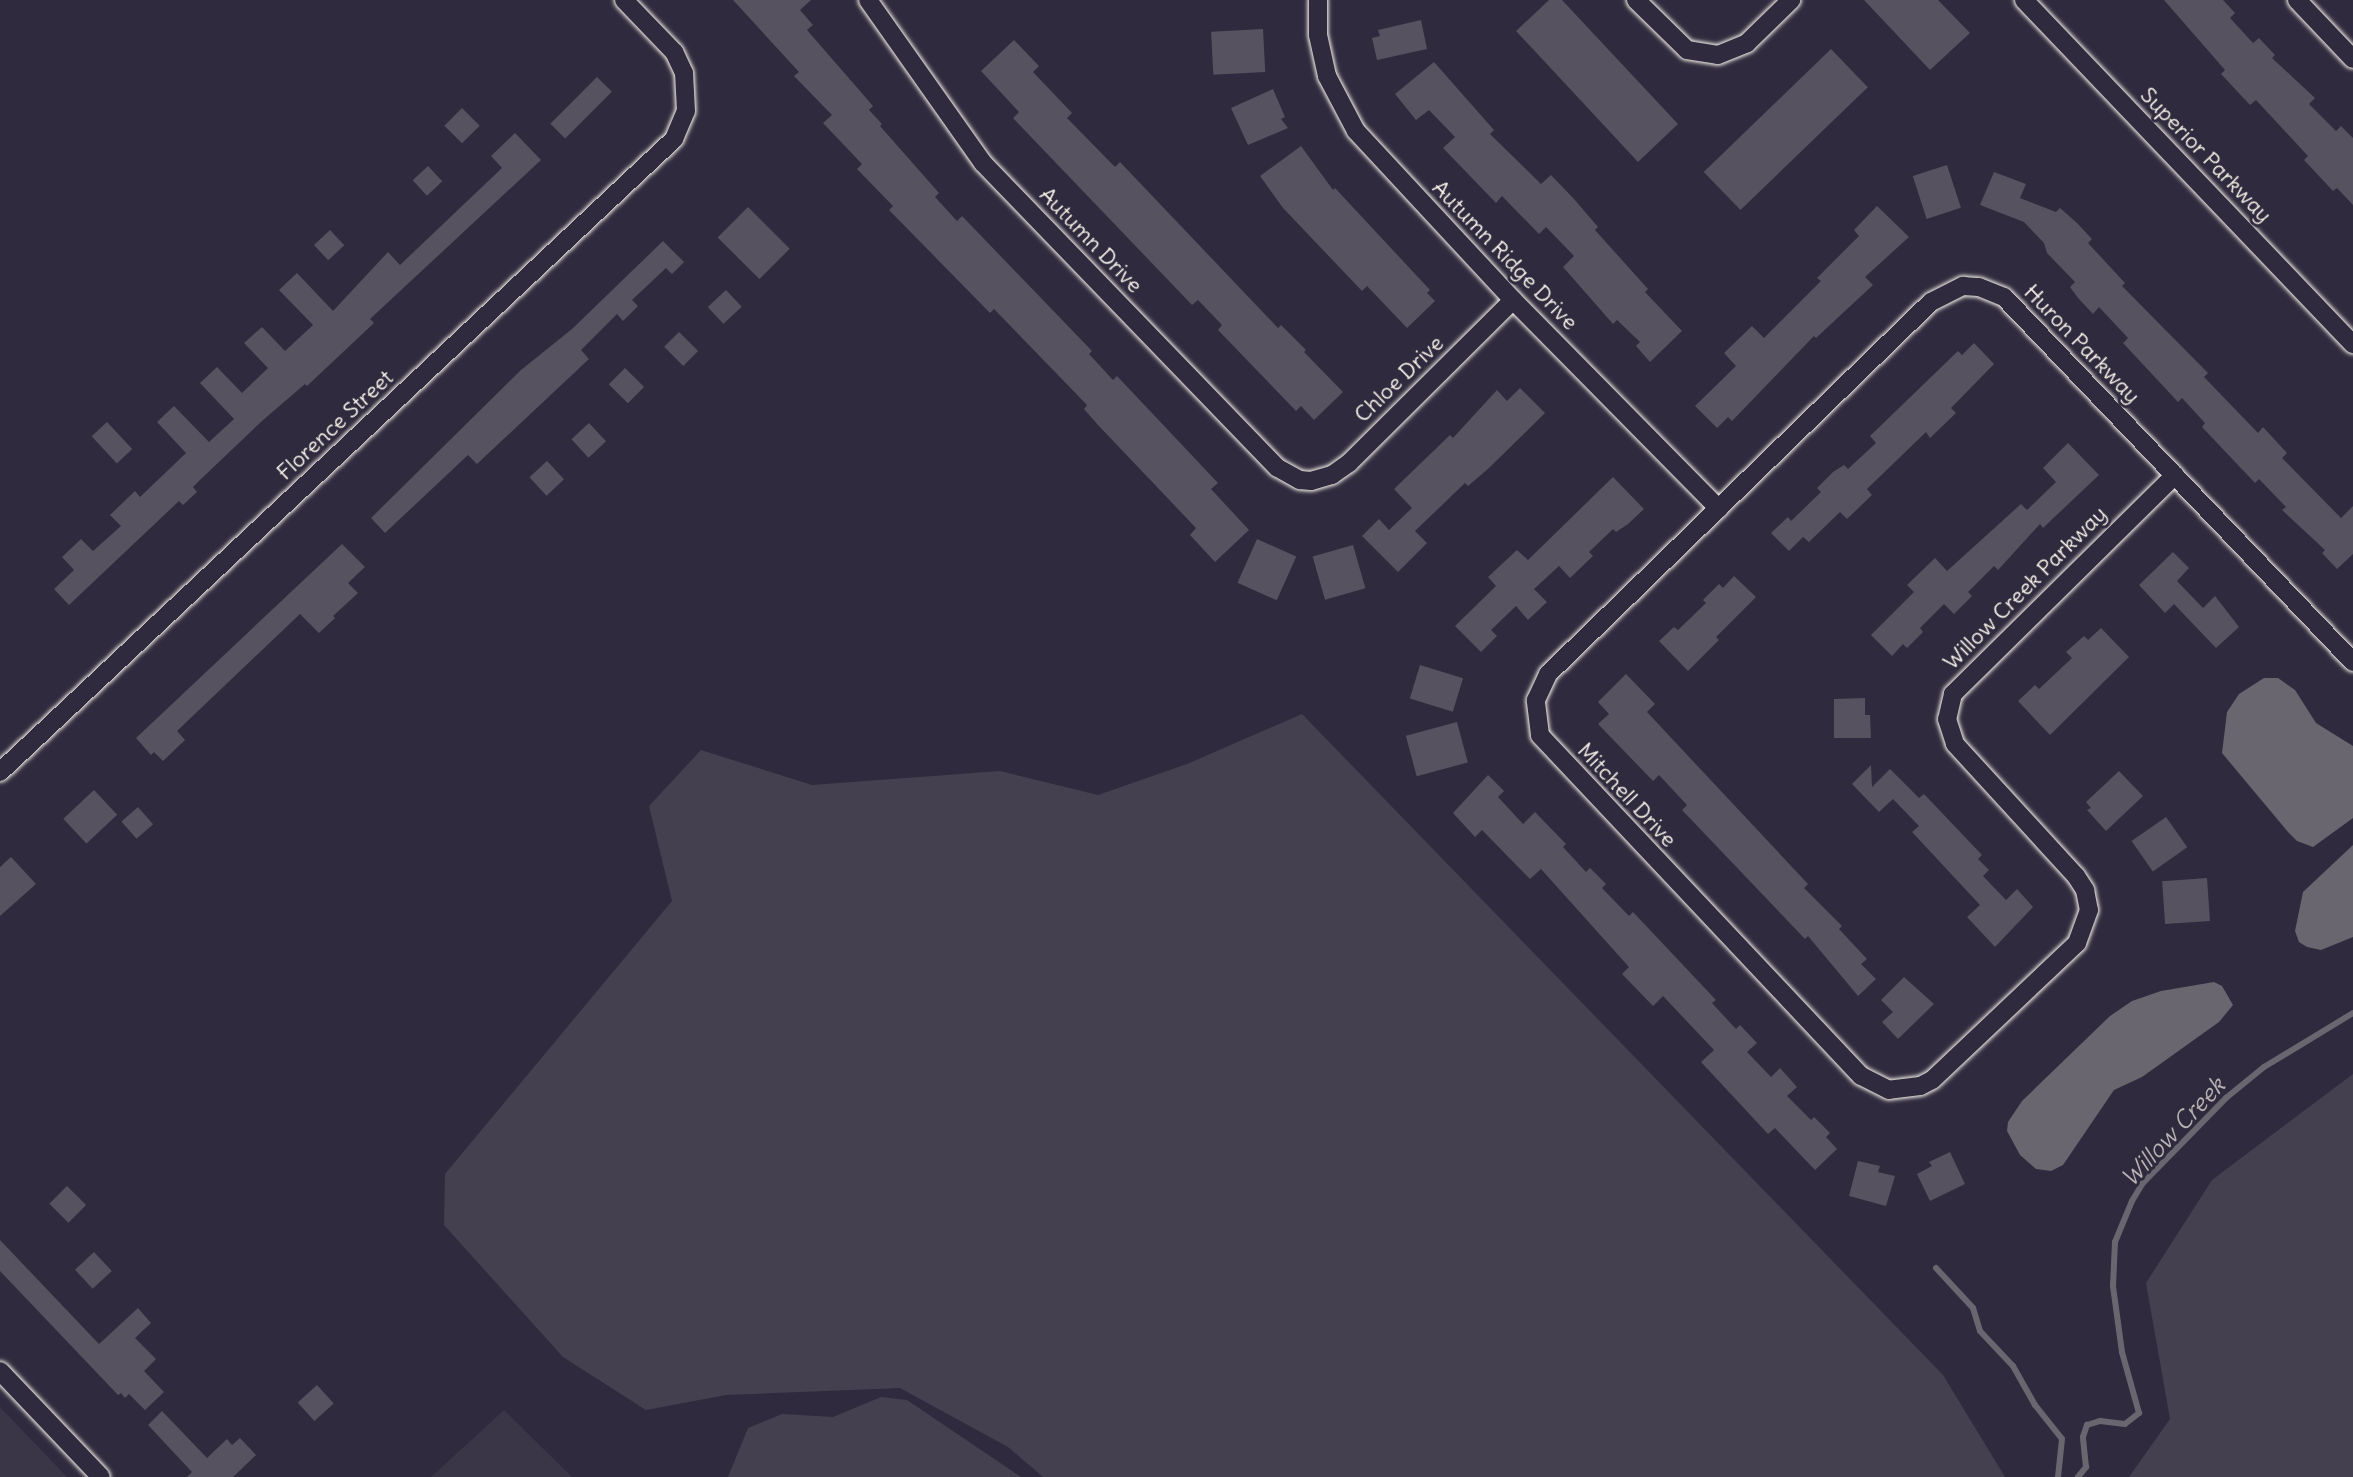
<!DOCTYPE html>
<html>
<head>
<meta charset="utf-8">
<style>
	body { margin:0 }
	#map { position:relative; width:2353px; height:1477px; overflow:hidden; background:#2f2a3d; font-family:Delius,sans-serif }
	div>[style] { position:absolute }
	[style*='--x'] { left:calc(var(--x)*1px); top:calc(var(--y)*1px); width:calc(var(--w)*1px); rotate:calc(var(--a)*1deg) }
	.built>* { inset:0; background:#3b3647 }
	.green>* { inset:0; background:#454050 }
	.water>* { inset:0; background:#6a6670 }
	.stream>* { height:6px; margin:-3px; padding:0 3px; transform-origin:3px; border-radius:3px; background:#6a6670 }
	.building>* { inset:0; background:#56525f; transform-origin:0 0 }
	.roads { filter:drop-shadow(0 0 2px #f4f1e8) drop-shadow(0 0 2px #f4f1e8) }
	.minor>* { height:18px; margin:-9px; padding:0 9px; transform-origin:9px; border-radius:9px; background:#2f2a3d }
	span { translate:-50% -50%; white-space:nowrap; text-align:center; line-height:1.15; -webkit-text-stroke:6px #2f2a3d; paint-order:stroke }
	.street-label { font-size:22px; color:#f4f1e8 }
	.water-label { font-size:24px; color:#b6b2b2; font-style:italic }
</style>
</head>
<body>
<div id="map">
	<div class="built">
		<div style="clip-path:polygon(0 1407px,67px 1477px,0 1477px)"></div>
		<div style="clip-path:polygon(504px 1410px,572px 1477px,431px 1477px)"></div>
	</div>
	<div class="green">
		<div style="clip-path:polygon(1302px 714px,1943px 1375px,2005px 1477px,1043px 1477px,1008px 1447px,900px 1388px,726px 1395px,646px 1410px,563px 1357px,444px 1225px,445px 1174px,672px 901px,649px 806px,701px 750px,812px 785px,1000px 771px,1098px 795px,1187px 764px)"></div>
		<div style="clip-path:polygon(2353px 1074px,2353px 1477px,2129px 1477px,2170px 1419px,2146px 1283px,2212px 1180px)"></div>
		<div style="clip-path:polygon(881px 1397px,907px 1400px,1021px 1477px,728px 1477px,748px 1428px,782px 1414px,833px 1417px)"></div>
	</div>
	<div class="water">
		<div style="clip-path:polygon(2264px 678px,2278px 678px,2295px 690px,2316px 723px,2353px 746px,2353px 818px,2313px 847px,2297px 841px,2288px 832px,2222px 753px,2227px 712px,2239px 694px)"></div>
		<div style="clip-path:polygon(2353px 845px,2353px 937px,2321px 950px,2307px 947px,2299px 942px,2295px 931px,2303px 892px)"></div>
		<div style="clip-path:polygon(2214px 982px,2222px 986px,2233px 1005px,2219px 1022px,2142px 1077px,2114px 1090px,2063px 1165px,2051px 1171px,2036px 1169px,2020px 1155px,2007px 1131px,2008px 1122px,2022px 1101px,2110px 1016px,2132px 1001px,2161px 991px)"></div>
	</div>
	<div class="stream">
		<div style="--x:1936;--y:1268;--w:54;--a:47.2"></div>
		<div style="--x:1973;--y:1308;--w:24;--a:73"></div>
		<div style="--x:1980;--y:1331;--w:48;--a:46.7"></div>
		<div style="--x:2013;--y:1366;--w:45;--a:60.6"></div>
		<div style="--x:2035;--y:1405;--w:43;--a:51.5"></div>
		<div style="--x:2062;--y:1439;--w:38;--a:96"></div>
		<div style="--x:2078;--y:1477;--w:13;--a:-51"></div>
		<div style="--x:2086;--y:1467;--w:30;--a:-96"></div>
		<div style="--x:2083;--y:1437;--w:13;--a:-72"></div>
		<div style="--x:2087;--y:1425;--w:14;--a:-17"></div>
		<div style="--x:2100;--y:1421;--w:25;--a:7"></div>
		<div style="--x:2125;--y:1424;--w:18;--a:-38"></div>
		<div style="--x:2139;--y:1413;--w:63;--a:-105.6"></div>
		<div style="--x:2122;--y:1352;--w:67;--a:-97.8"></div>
		<div style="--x:2113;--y:1286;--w:44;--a:-87.4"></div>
		<div style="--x:2115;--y:1242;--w:44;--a:-67.5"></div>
		<div style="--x:2132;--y:1201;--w:21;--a:-59"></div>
		<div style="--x:2143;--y:1183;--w:119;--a:-45.7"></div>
		<div style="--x:2226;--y:1098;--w:49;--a:-39.2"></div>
		<div style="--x:2264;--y:1067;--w:104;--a:-31.2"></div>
	</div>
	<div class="building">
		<div style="clip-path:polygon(733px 0,811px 0,800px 10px,813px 25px,807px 30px,873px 106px,869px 110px,882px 124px,880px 126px,939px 193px,935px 197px,957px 221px,962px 216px,1092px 351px,1089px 354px,1113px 380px,1117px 376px,1218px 483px,1211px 489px,1249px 530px,1215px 562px,1190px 535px,1196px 528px,1098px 425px,1084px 409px,1087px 405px,994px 309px,990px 313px,889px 210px,893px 206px,857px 169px,862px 164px,823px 123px,832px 115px,794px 76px,799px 72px)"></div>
		<div style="clip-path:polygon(1549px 0,1562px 0,1678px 124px,1638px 162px,1516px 31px)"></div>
		<div style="clip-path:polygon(1864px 0,1938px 0,1970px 33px,1930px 70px)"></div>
		<div style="clip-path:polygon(2164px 0,2223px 0,2235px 13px,2230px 18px,2253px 43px,2259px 38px,2275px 55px,2272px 58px,2315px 98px,2309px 104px,2336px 131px,2341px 126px,2353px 138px,2353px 205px,2337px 188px,2333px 191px,2304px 160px,2308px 156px,2256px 100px,2250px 105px,2221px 74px,2225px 70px)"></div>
		<div style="clip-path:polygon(1421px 20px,1427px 49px,1377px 60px,1372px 38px,1380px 36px,1378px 30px)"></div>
		<div style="left:1263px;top:29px;width:43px;height:52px;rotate:87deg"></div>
		<div style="clip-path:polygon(1014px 40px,1039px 66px,1033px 72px,1072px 113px,1067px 118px,1115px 167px,1120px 162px,1278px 328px,1281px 325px,1306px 350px,1304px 352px,1343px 392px,1314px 420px,1301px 406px,1296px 411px,1218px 330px,1222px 325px,1198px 300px,1192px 305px,1013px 118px,1019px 112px,981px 71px)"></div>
		<div style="left:1831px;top:49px;width:53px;height:177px;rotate:46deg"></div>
		<div style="clip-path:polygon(1434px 62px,1494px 130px,1490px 134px,1541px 184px,1551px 175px,1574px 199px,1598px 227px,1595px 230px,1648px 289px,1645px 292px,1682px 331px,1650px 362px,1636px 346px,1640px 342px,1617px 320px,1613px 324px,1563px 267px,1574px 256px,1546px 227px,1539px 234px,1502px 196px,1496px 203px,1443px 148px,1455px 137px,1429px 110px,1416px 120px,1395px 94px)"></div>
		<div style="left:597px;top:77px;width:21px;height:66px;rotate:45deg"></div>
		<div style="clip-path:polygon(1273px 89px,1285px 117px,1281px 119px,1288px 128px,1248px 145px,1231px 108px)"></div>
		<div style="left:462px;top:108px;width:25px;height:25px;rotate:45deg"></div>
		<div style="clip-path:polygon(515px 133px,541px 160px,370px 319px,374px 323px,307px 386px,305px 384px,262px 421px,201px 479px,193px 487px,197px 492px,183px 505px,179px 501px,69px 605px,54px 589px,74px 570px,62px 557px,81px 539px,93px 551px,121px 526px,110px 515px,135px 491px,140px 497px,186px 453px,157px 422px,174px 406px,209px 442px,234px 419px,200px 383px,217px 367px,242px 393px,268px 368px,244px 343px,262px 327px,285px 351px,313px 325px,279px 290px,297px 273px,333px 311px,388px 252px,400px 265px,502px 168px,491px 156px)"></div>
		<div style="clip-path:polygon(1301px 146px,1333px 190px,1335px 188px,1430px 290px,1427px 293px,1435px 301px,1407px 328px,1367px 286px,1362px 291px,1283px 208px,1260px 176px)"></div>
		<div style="left:1947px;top:165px;width:45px;height:36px;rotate:72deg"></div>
		<div style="left:428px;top:166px;width:21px;height:21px;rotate:47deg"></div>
		<div style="clip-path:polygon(1994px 172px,2026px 184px,2020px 198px,2056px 212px,2060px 208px,2077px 223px,2092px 239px,2088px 243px,2125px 283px,2122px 286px,2208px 373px,2204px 377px,2258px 433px,2263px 427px,2287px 453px,2282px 458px,2341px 518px,2353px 506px,2353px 554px,2337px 569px,2322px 553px,2325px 550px,2282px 510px,2286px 507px,2259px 479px,2255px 483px,2202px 427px,2205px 423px,2182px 398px,2178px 402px,2123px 343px,2128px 338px,2099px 307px,2093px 314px,2078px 298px,2070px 287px,2075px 282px,2047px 253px,2044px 243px,2024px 222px,1980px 205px)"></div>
		<div style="clip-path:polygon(1877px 206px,1909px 237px,1865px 277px,1873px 285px,1816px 338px,1814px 336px,1732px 421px,1728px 417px,1717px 428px,1695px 406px,1736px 366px,1724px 353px,1752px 326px,1764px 338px,1821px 281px,1817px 278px,1859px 236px,1854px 230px)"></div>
		<div style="left:748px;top:207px;width:59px;height:43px;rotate:45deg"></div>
		<div style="left:330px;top:230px;width:21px;height:22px;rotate:47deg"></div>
		<div style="clip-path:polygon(663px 241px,684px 262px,672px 274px,666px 268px,632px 300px,638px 306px,623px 321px,617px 314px,581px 350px,589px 359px,477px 464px,468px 455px,385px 533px,371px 518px,521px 370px,572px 329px)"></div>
		<div style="left:726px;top:290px;width:23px;height:25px;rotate:47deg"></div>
		<div style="left:679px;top:332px;width:27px;height:21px;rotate:45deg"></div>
		<div style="clip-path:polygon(1974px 343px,1994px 364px,1951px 408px,1956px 413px,1930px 438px,1926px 432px,1867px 489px,1872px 495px,1847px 519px,1840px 512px,1809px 542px,1803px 537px,1789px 551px,1771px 533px,1788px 517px,1791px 521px,1821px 492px,1817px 488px,1833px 472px,1844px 465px,1848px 469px,1876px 443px,1870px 436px,1958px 351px,1962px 355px)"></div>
		<div style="left:625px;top:368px;width:27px;height:23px;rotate:45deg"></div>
		<div style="clip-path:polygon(1520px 388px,1545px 413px,1489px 468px,1468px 486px,1465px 483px,1415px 531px,1427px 543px,1398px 572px,1362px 536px,1379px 519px,1389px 530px,1412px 508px,1394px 489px,1450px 435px,1453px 438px,1497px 390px,1507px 401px)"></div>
		<div style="left:107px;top:422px;width:37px;height:21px;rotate:47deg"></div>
		<div style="left:589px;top:423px;width:25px;height:24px;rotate:47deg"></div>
		<div style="clip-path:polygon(2068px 443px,2099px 475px,2043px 528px,2040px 524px,1998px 570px,1994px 566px,1968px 592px,1972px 596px,1954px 614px,1944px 604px,1920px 628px,1923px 632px,1907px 648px,1903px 644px,1892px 656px,1871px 635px,1914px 592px,1907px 585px,1935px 558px,1947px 571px,2021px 504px,2027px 510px,2056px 482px,2043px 468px)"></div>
		<div style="left:547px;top:461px;width:25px;height:24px;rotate:47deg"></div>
		<div style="clip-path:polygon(1613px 477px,1644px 509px,1628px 524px,1616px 532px,1613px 529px,1589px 552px,1593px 556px,1570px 578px,1559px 566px,1534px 589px,1547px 602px,1528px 620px,1516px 606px,1491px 630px,1497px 636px,1481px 652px,1455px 626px,1496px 586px,1488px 577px,1517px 550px,1528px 560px)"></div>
		<div style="left:1257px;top:539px;width:43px;height:48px;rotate:24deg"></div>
		<div style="clip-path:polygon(342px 544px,365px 567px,348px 583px,358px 593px,333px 616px,335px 618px,319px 633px,300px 614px,177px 731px,185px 740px,163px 761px,154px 752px,151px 755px,136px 738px)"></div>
		<div style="left:1353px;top:545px;width:45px;height:42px;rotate:74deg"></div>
		<div style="clip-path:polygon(2173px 552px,2189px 568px,2177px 581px,2203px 608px,2215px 596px,2239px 627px,2216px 648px,2174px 604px,2165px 613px,2139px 585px)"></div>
		<div style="clip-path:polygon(1734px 576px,1756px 597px,1716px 637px,1719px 640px,1688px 671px,1659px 641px,1674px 627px,1678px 630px,1706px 603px,1703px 600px,1719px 584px,1723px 588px)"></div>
		<div style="clip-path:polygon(2101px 628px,2129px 657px,2050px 735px,2018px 701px,2035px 685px,2039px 689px,2072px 658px,2066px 652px,2084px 636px,2088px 640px)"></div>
		<div style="left:1420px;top:665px;width:45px;height:35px;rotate:17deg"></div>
		<div style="clip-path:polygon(1626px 674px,1655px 704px,1647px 712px,1808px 884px,1804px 888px,1842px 926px,1839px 929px,1867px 959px,1861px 964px,1876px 979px,1858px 996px,1808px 936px,1805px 939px,1682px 810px,1687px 805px,1659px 775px,1653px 781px,1598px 724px,1609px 714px,1598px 702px)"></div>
		<div style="clip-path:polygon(1865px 698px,1865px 715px,1870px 715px,1871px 738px,1834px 738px,1834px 699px)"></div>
		<div style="left:1457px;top:722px;width:42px;height:53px;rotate:75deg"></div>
		<div style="clip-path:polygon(1871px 765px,1872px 787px,1890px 769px,1919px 798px,1924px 794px,1982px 855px,1978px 859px,1989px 870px,1983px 876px,2006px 900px,2017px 889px,2033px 907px,1995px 947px,1967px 917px,1980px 905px,1912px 832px,1919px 826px,1893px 799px,1879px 812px,1852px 784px)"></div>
		<div style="clip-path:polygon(2119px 771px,2143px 796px,2106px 831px,2087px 810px,2091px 808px,2086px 802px)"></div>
		<div style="clip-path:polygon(1488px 775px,1504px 791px,1498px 797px,1523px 824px,1535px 812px,1566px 844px,1563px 847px,1586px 872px,1590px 868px,1606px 884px,1602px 888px,1629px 916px,1633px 912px,1716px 1000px,1712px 1003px,1736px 1029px,1740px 1025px,1757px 1043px,1747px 1052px,1771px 1077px,1780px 1068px,1797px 1087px,1787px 1096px,1811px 1120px,1814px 1117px,1830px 1133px,1826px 1137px,1837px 1149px,1815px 1170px,1775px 1128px,1768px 1134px,1741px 1105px,1701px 1062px,1714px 1050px,1663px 996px,1653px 1006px,1622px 974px,1629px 967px,1541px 869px,1530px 879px,1482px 830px,1475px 837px,1453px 813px)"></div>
		<div style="left:94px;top:790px;width:34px;height:42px;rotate:47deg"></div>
		<div style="left:138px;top:807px;width:23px;height:22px;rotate:49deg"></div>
		<div style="left:2166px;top:817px;width:37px;height:42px;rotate:55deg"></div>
		<div style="clip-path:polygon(11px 857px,36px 884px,0 916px,0 867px)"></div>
		<div style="left:2207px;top:878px;width:43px;height:45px;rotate:86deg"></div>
		<div style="clip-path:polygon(1904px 977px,1934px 1004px,1898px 1039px,1882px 1022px,1893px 1012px,1881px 1000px)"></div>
		<div style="clip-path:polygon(1950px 1152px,1965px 1184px,1930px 1201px,1917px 1174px,1932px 1166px,1929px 1162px)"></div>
		<div style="clip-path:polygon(1858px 1161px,1880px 1166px,1878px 1172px,1895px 1176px,1886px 1206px,1849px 1196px)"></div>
		<div style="left:67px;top:1186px;width:27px;height:25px;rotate:45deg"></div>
		<div style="clip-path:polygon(0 1240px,99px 1344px,138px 1308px,151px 1323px,135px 1338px,156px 1359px,144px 1371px,164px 1392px,145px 1410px,129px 1394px,125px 1398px,121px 1393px,118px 1395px,0 1271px)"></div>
		<div style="left:94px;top:1252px;width:26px;height:26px;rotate:47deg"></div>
		<div style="left:317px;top:1385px;width:25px;height:26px;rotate:48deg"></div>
		<div style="clip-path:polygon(162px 1411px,207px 1458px,227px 1439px,232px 1445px,240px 1438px,256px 1455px,233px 1477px,187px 1477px,192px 1472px,148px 1425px)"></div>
	</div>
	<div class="roads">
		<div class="minor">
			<div style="--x:868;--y:0;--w:199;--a:54.8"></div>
			<div style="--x:983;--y:163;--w:424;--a:46"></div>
			<div style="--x:1278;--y:468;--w:25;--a:29"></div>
			<div style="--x:1300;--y:480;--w:11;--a:5"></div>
			<div style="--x:1311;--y:481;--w:22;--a:-16"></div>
			<div style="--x:1332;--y:475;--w:21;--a:-35"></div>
			<div style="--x:1349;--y:463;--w:231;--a:-44.8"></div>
			<div style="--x:1318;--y:0;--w:35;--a:90"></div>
			<div style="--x:1318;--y:35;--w:42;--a:77.6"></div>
			<div style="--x:1327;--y:76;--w:62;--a:62.2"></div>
			<div style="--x:1356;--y:131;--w:231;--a:47.1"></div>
			<div style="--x:1513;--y:300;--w:293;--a:45.4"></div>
			<div style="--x:1636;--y:0;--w:71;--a:44.4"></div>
			<div style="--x:1687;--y:50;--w:31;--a:9"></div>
			<div style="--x:1718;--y:55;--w:31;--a:-22"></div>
			<div style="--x:1747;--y:43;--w:62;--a:-44.3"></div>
			<div style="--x:2024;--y:0;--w:476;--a:46.3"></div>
			<div style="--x:2297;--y:0;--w:81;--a:46.5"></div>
			<div style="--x:2175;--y:475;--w:312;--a:135.4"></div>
			<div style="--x:1953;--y:694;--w:26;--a:103"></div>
			<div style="--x:1947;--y:719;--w:26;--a:72"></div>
			<div style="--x:1955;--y:744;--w:179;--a:47.5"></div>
			<div style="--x:2076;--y:876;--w:17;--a:57"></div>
			<div style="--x:2085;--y:890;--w:20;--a:79"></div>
			<div style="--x:2089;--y:910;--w:35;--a:110"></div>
			<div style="--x:2077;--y:943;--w:199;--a:136.6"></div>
			<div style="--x:1932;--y:1080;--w:13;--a:153"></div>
			<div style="--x:1920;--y:1086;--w:31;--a:173"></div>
			<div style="--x:1889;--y:1090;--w:31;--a:-153"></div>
			<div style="--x:1861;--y:1076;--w:468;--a:-133.3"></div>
			<div style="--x:1540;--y:735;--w:35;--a:-97"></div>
			<div style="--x:1536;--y:700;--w:29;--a:-65"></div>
			<div style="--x:1548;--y:674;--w:534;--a:-44.17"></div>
			<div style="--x:1931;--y:302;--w:36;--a:-27"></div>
			<div style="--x:1963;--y:286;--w:16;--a:4"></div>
			<div style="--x:1979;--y:287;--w:27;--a:22"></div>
			<div style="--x:2004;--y:297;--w:505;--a:46.28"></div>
			<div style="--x:0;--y:772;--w:925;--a:-43.2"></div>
			<div style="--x:674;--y:139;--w:30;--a:-67"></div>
			<div style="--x:686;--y:111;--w:38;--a:-93"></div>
			<div style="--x:684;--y:73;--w:23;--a:-115"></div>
			<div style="--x:674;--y:52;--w:72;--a:-133.9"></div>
			<div style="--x:0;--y:1371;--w:146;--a:46.4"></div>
		</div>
	</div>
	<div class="street-label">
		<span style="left:2206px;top:155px;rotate:46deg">Superior Parkway</span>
		<span style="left:1091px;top:240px;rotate:46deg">Autumn Drive</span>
		<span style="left:1505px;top:255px;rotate:46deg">Autumn Ridge Drive</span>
		<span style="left:2082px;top:344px;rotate:46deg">Huron Parkway</span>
		<span style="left:1399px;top:379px;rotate:-44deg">Chloe Drive</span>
		<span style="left:335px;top:425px;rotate:-43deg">Florence Street</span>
		<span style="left:2025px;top:588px;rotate:-45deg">Willow Creek Parkway</span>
		<span style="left:1627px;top:795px;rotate:47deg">Mitchell Drive</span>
	</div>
	<div class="water-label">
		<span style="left:2173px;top:1132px;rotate:-47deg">Willow Creek</span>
	</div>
</div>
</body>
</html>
